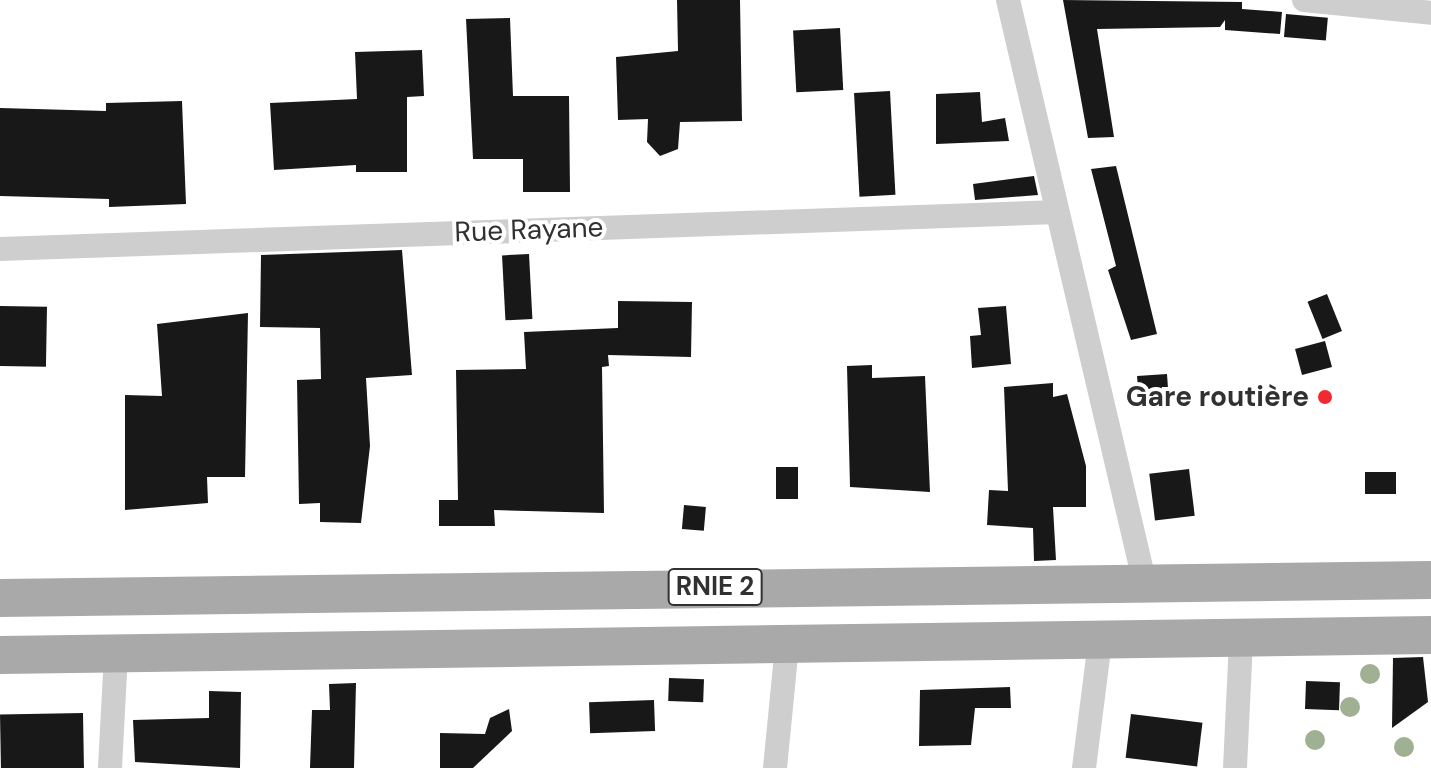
<!DOCTYPE html>
<html>
<head>
<meta charset="utf-8">
<style>
	body { margin:0 }
	#map { position:relative; width:1431px; height:768px; overflow:hidden; background:#fff; font-family:"DM Sans",sans-serif }
	div>[style] { position:absolute }
	[style*='--x'] { left:calc(var(--x)*1px); top:calc(var(--y)*1px); width:calc(var(--w)*1px); rotate:calc(var(--a)*1deg) }
	.building>* { inset:0; background:#181818; transform-origin:0 0 }
	.street>* { height:24px; margin:-12px; padding:0 12px; transform-origin:12px; border-radius:12px; background:#cecece }
	.primary>* { height:38px; margin:-19px; padding:0 19px; transform-origin:19px; border-radius:19px; background:#a9a9a9 }
	.trees>* { width:20px; height:20px; margin:-10px; border-radius:50%; background:#a0b193 }
	.dots>* { width:22px; height:22px; translate:-50% -50%; box-sizing:border-box; border:4px solid #fff; border-radius:50% }
	span { translate:-50% -50%; white-space:nowrap; text-align:center; line-height:1.15; -webkit-text-stroke:8px #fff; paint-order:stroke }
	.shield-label span { padding:2px 6px; background:#fff; border:2px solid; border-radius:6px; -webkit-text-stroke-width:0 }
	.shield-label { font-size:26px; color:#313131; font-weight:700 }
	.street-label { font-size:28px; color:#313131 }
	.poi-label { font-size:28px; color:#313131; font-weight:700 }
	.right { translate:-100% -50%; text-align:right }
</style>
</head>
<body>
<div id="map">
	<div class="building">
		<div style="clip-path:polygon(677px 0,740px 0,742px 121px,680px 122px,678px 149px,660px 156px,647px 142px,648px 119px,618px 120px,616px 57px,678px 51px)"></div>
		<div style="clip-path:polygon(1063px 0,1242px 2px,1242px 9px,1282px 12px,1280px 34px,1225px 30px,1225px 20px,1220px 27px,1097px 29px,1114px 137px,1088px 138px)"></div>
		<div style="left:1286px;top:14px;width:42px;height:23px;rotate:5deg"></div>
		<div style="clip-path:polygon(510px 18px,513px 96px,569px 96px,570px 192px,523px 192px,523px 159px,473px 159px,466px 19px)"></div>
		<div style="left:840px;top:28px;width:62px;height:47px;rotate:87deg"></div>
		<div style="clip-path:polygon(422px 50px,424px 96px,407px 97px,407px 172px,356px 172px,356px 165px,274px 170px,270px 103px,357px 99px,355px 52px)"></div>
		<div style="left:890px;top:91px;width:104px;height:36px;rotate:87deg"></div>
		<div style="clip-path:polygon(980px 92px,982px 122px,1005px 118px,1009px 141px,936px 144px,936px 94px)"></div>
		<div style="clip-path:polygon(182px 101px,186px 204px,109px 207px,109px 199px,0 196px,0 108px,106px 111px,106px 103px)"></div>
		<div style="clip-path:polygon(1116px 166px,1157px 334px,1131px 340px,1108px 270px,1116px 266px,1091px 169px)"></div>
		<div style="clip-path:polygon(1034px 176px,1038px 195px,975px 200px,973px 184px)"></div>
		<div style="clip-path:polygon(402px 250px,412px 375px,366px 378px,370px 446px,361px 523px,320px 522px,320px 503px,299px 504px,297px 380px,321px 379px,320px 328px,260px 327px,261px 255px)"></div>
		<div style="left:529px;top:254px;width:65px;height:27px;rotate:87deg"></div>
		<div style="left:1327px;top:294px;width:40px;height:21px;rotate:68deg"></div>
		<div style="clip-path:polygon(618px 301px,692px 302px,691px 357px,608px 355px,609px 366px,602px 367px,604px 513px,494px 510px,495px 526px,439px 526px,439px 500px,458px 500px,456px 370px,526px 369px,524px 332px,618px 328px)"></div>
		<div style="left:0;top:306px;width:47px;height:60px;rotate:1deg"></div>
		<div style="clip-path:polygon(1006px 306px,1011px 364px,972px 368px,970px 336px,981px 335px,978px 308px)"></div>
		<div style="clip-path:polygon(248px 313px,245px 477px,207px 477px,208px 503px,125px 510px,125px 395px,162px 396px,157px 324px)"></div>
		<div style="left:1325px;top:341px;width:27px;height:31px;rotate:75deg"></div>
		<div style="clip-path:polygon(872px 365px,872px 378px,925px 376px,930px 492px,850px 487px,847px 366px)"></div>
		<div style="left:1167px;top:374px;width:31px;height:30px;rotate:86deg"></div>
		<div style="clip-path:polygon(1053px 383px,1053px 397px,1067px 394px,1086px 466px,1086px 507px,1053px 507px,1056px 560px,1034px 561px,1033px 528px,987px 525px,989px 490px,1008px 491px,1004px 387px)"></div>
		<div style="left:776px;top:467px;width:22px;height:32px"></div>
		<div style="left:1189px;top:469px;width:47px;height:40px;rotate:83deg"></div>
		<div style="left:1365px;top:472px;width:31px;height:22px"></div>
		<div style="left:684px;top:505px;width:22px;height:24px;rotate:5deg"></div>
		<div style="clip-path:polygon(1423px 657px,1428px 702px,1392px 728px,1393px 658px)"></div>
		<div style="left:669px;top:678px;width:35px;height:23px;rotate:2deg"></div>
		<div style="left:1306px;top:681px;width:34px;height:28px;rotate:2deg"></div>
		<div style="clip-path:polygon(356px 683px,354px 768px,310px 768px,312px 710px,330px 710px,329px 684px)"></div>
		<div style="clip-path:polygon(1010px 687px,1011px 708px,975px 708px,971px 745px,919px 746px,920px 690px)"></div>
		<div style="clip-path:polygon(209px 691px,241px 692px,240px 768px,135px 762px,133px 720px,209px 718px)"></div>
		<div style="left:654px;top:700px;width:31px;height:65px;rotate:88deg"></div>
		<div style="clip-path:polygon(509px 709px,512px 731px,473px 768px,440px 768px,440px 733px,485px 734px,490px 718px)"></div>
		<div style="left:83px;top:713px;width:55px;height:83px;rotate:89deg"></div>
		<div style="left:1131px;top:714px;width:72px;height:44px;rotate:7deg"></div>
	</div>
	<div class="street">
		<div style="--x:1008;--y:0;--w:596;--a:76.8"></div>
		<div style="--x:1304;--y:0;--w:128;--a:5.8"></div>
		<div style="--x:0;--y:249;--w:1058;--a:-2"></div>
		<div style="--x:110;--y:768;--w:115;--a:-87"></div>
		<div style="--x:775;--y:768;--w:123;--a:-84.4"></div>
		<div style="--x:1084;--y:768;--w:127;--a:-82.8"></div>
		<div style="--x:1235;--y:768;--w:129;--a:-87.3"></div>
	</div>
	<div class="primary">
		<div style="--x:0;--y:598;--w:1431;--a:-0.72"></div>
		<div style="--x:0;--y:655;--w:1431;--a:-0.8"></div>
	</div>
	<div class="trees">
		<div style="left:1370px;top:674px"></div>
		<div style="left:1350px;top:707px"></div>
		<div style="left:1315px;top:740px"></div>
		<div style="left:1404px;top:747px"></div>
	</div>
	<div class="dots">
		<div style="left:1325px;top:397px;background:#f32931"></div>
	</div>
	<div class="shield-label">
		<span style="left:715px;top:587px">RNIE 2</span>
	</div>
	<div class="street-label">
		<span style="left:529px;top:230px;rotate:-2deg">Rue Rayane</span>
	</div>
	<div class="poi-label">
		<span class="right" style="left:1309px;top:397px">Gare routière</span>
	</div>
</div>
</body>
</html>
